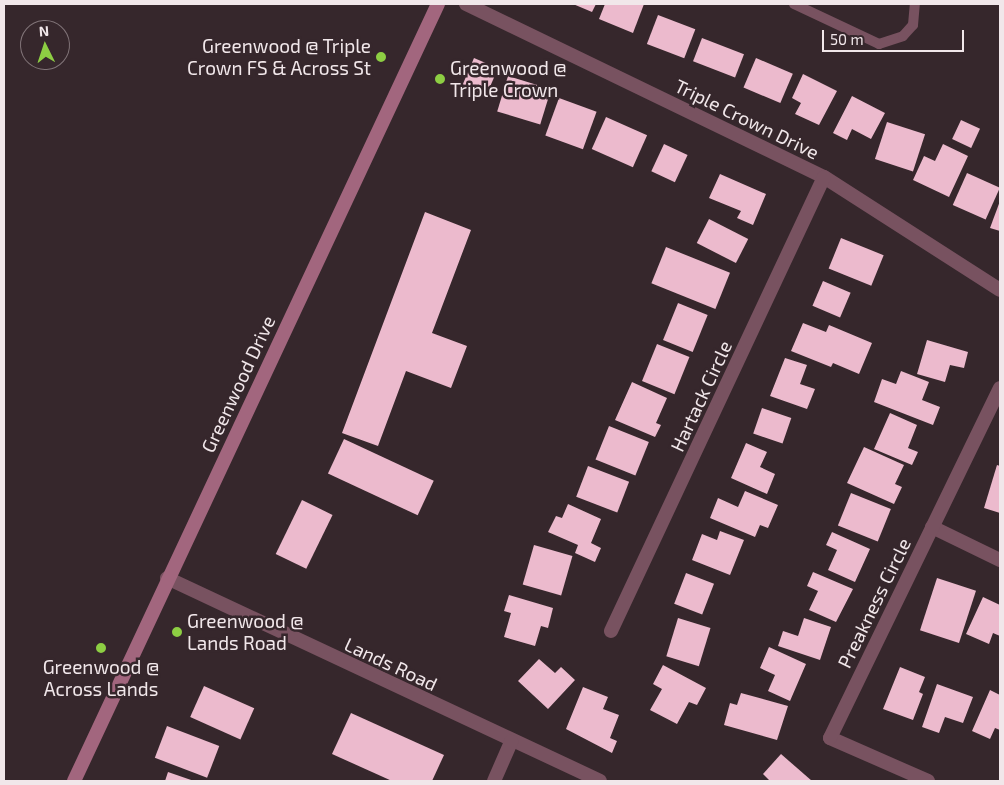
<!DOCTYPE html>
<html>
<head>
<meta charset="utf-8">
<style>
	body { margin:0 }
	#map { position:relative; width:1004px; height:785px; overflow:hidden; background:#36272c; font-family:"Exo 2",sans-serif }
	div>[style] { position:absolute }
	[style*='--x'] { left:calc(var(--x)*1px); top:calc(var(--y)*1px); width:calc(var(--w)*1px); rotate:calc(var(--a)*1deg) }
	.building>* { inset:0; background:#ecbacd; transform-origin:0 0 }
	.service>* { height:10px; margin:-5px; padding:0 5px; transform-origin:5px; border-radius:5px; background:#785260 }
	.minor>* { height:14px; margin:-7px; padding:0 7px; transform-origin:7px; border-radius:7px; background:#785260 }
	.secondary>* { height:14px; margin:-7px; padding:0 7px; transform-origin:7px; border-radius:7px; background:#a2667e }
	.dots>* { width:14px; height:14px; translate:-50% -50%; box-sizing:border-box; border:2px solid #36272c; border-radius:50% }
	span { translate:-50% -50%; white-space:nowrap; text-align:center; line-height:1.15; -webkit-text-stroke:5px #36272c; paint-order:stroke }
	.poi-label { font-size:19px; color:#f1e7ea }
	.right { translate:-100% -50%; text-align:right }
	.left { translate:0 -50%; text-align:left }
	.street-label { font-size:19px; color:#f1e7ea }
	.frame { position:absolute; inset:0; border:5px solid #f1e7ea; pointer-events:none }
	.north { position:absolute; left:20px; top:20px; width:50px; height:50px; box-sizing:border-box; background:#36272c; border:1px solid #817478; border-radius:50%; rotate:356deg; font-size:14px; font-weight:700; line-height:20px; text-align:center; color:#f1e7ea }
	.north::after { content:''; display:block; margin:auto; width:18px; height:22px; background:#8dce43; clip-path:polygon(50% 0,100% 100%,50% 72%,0 100%) }
	.scale { position:absolute; left:822px; top:30px; width:142px; height:22px; box-sizing:border-box; border:2px solid #f1e7ea; border-top:0; padding-left:6px; font-size:15px; line-height:18px; white-space:nowrap; color:#f1e7ea; -webkit-text-stroke:4px #36272c; paint-order:stroke }
</style>
</head>
<body>
<div id="map">
	<div class="building">
		<div style="clip-path:polygon(573px 4px,596px 4px,592px 12px)"></div>
		<div style="clip-path:polygon(605px 4px,644px 4px,633px 33px,599px 19px)"></div>
		<div style="left:658px;top:15px;width:40px;height:31px;rotate:21deg"></div>
		<div style="left:702px;top:38px;width:45px;height:25px;rotate:21deg"></div>
		<div style="left:474px;top:58px;width:26px;height:30px;rotate:23deg"></div>
		<div style="left:756px;top:58px;width:40px;height:32px;rotate:23deg"></div>
		<div style="clip-path:polygon(803px 74px,837px 91px,819px 125px,795px 114px,801px 103px,792px 98px)"></div>
		<div style="left:508px;top:76px;width:45px;height:37px;rotate:17deg"></div>
		<div style="clip-path:polygon(852px 96px,885px 113px,871px 139px,852px 129px,847px 140px,833px 133px)"></div>
		<div style="left:559px;top:98px;width:40px;height:40px;rotate:20deg"></div>
		<div style="left:606px;top:117px;width:45px;height:35px;rotate:24deg"></div>
		<div style="left:961px;top:120px;width:21px;height:21px;rotate:25deg"></div>
		<div style="left:887px;top:122px;width:40px;height:39px;rotate:18deg"></div>
		<div style="left:664px;top:144px;width:26px;height:30px;rotate:25deg"></div>
		<div style="clip-path:polygon(943px 144px,968px 156px,949px 197px,913px 180px,924px 156px,935px 161px)"></div>
		<div style="left:967px;top:173px;width:36px;height:35px;rotate:24deg"></div>
		<div style="clip-path:polygon(720px 174px,766px 194px,753px 225px,737px 218px,741px 211px,709px 198px)"></div>
		<div style="clip-path:polygon(1000px 201px,1000px 231px,990px 228px)"></div>
		<div style="clip-path:polygon(425px 212px,471px 230px,432px 333px,467px 346px,451px 388px,406px 371px,378px 446px,342px 433px)"></div>
		<div style="left:709px;top:219px;width:44px;height:27px;rotate:27deg"></div>
		<div style="left:841px;top:238px;width:46px;height:33px;rotate:22deg"></div>
		<div style="left:666px;top:247px;width:69px;height:39px;rotate:22deg"></div>
		<div style="left:823px;top:281px;width:30px;height:27px;rotate:23deg"></div>
		<div style="left:678px;top:303px;width:32px;height:40px;rotate:22deg"></div>
		<div style="clip-path:polygon(803px 323px,826px 332px,829px 325px,872px 343px,859px 374px,833px 363px,831px 367px,791px 351px)"></div>
		<div style="clip-path:polygon(927px 340px,968px 352px,964px 368px,950px 365px,945px 382px,917px 374px)"></div>
		<div style="left:657px;top:344px;width:35px;height:40px;rotate:22deg"></div>
		<div style="clip-path:polygon(785px 358px,807px 365px,800px 384px,815px 389px,807px 409px,770px 396px)"></div>
		<div style="clip-path:polygon(901px 371px,929px 382px,922px 400px,940px 407px,933px 425px,874px 402px,882px 379px,896px 384px)"></div>
		<div style="clip-path:polygon(632px 382px,667px 398px,656px 423px,661px 425px,655px 437px,615px 420px)"></div>
		<div style="left:762px;top:408px;width:31px;height:27px;rotate:19deg"></div>
		<div style="clip-path:polygon(890px 413px,917px 425px,908px 448px,918px 452px,912px 465px,874px 449px)"></div>
		<div style="left:609px;top:426px;width:43px;height:36px;rotate:22deg"></div>
		<div style="left:344px;top:439px;width:99px;height:38px;rotate:25deg"></div>
		<div style="clip-path:polygon(746px 443px,767px 452px,760px 467px,775px 474px,767px 494px,731px 478px)"></div>
		<div style="clip-path:polygon(864px 447px,904px 465px,895px 484px,902px 487px,894px 504px,847px 483px)"></div>
		<div style="clip-path:polygon(997px 465px,1000px 466px,1000px 513px,984px 508px)"></div>
		<div style="left:588px;top:466px;width:44px;height:33px;rotate:21deg"></div>
		<div style="clip-path:polygon(745px 491px,778px 505px,768px 528px,760px 525px,755px 537px,710px 518px,718px 498px,738px 507px)"></div>
		<div style="left:851px;top:493px;width:43px;height:35px;rotate:22deg"></div>
		<div style="left:302px;top:500px;width:34px;height:60px;rotate:26deg"></div>
		<div style="clip-path:polygon(568px 504px,601px 519px,591px 543px,601px 548px,595px 562px,575px 553px,578px 545px,548px 532px,556px 516px,562px 518px)"></div>
		<div style="clip-path:polygon(720px 531px,744px 540px,730px 575px,692px 560px,702px 534px,717px 540px)"></div>
		<div style="clip-path:polygon(832px 532px,870px 549px,855px 582px,828px 570px,837px 550px,826px 545px)"></div>
		<div style="left:534px;top:545px;width:40px;height:41px;rotate:16deg"></div>
		<div style="clip-path:polygon(813px 572px,853px 589px,836px 622px,809px 610px,818px 591px,807px 586px)"></div>
		<div style="left:686px;top:573px;width:30px;height:33px;rotate:21deg"></div>
		<div style="left:937px;top:578px;width:41px;height:55px;rotate:18deg"></div>
		<div style="clip-path:polygon(509px 595px,553px 608px,548px 628px,541px 626px,535px 646px,504px 637px,511px 613px,504px 611px)"></div>
		<div style="clip-path:polygon(983px 597px,1000px 605px,1000px 636px,993px 633px,989px 644px,966px 634px)"></div>
		<div style="left:678px;top:618px;width:34px;height:40px;rotate:17deg"></div>
		<div style="clip-path:polygon(804px 618px,831px 627px,820px 660px,778px 646px,783px 631px,798px 636px)"></div>
		<div style="clip-path:polygon(769px 647px,806px 664px,790px 701px,768px 691px,775px 675px,760px 668px)"></div>
		<div style="clip-path:polygon(539px 659px,555px 673px,561px 667px,575px 680px,548px 709px,518px 681px)"></div>
		<div style="clip-path:polygon(663px 665px,706px 688px,697px 705px,689px 702px,677px 724px,650px 710px,662px 689px,653px 684px)"></div>
		<div style="clip-path:polygon(900px 667px,925px 677px,919px 692px,923px 694px,913px 720px,883px 709px)"></div>
		<div style="clip-path:polygon(937px 684px,973px 697px,963px 723px,945px 717px,939px 733px,922px 727px)"></div>
		<div style="left:204px;top:686px;width:55px;height:34px;rotate:24deg"></div>
		<div style="clip-path:polygon(583px 687px,608px 697px,603px 709px,619px 715px,610px 738px,617px 741px,612px 753px,566px 729px)"></div>
		<div style="clip-path:polygon(990px 690px,1000px 695px,1000px 730px,995px 728px,990px 739px,972px 731px)"></div>
		<div style="clip-path:polygon(741px 693px,788px 706px,777px 740px,724px 725px,730px 703px,737px 705px)"></div>
		<div style="clip-path:polygon(351px 713px,444px 755px,432px 781px,392px 781px,332px 754px)"></div>
		<div style="left:167px;top:726px;width:56px;height:34px;rotate:21deg"></div>
		<div style="clip-path:polygon(781px 754px,812px 781px,770px 781px,763px 774px)"></div>
		<div style="clip-path:polygon(168px 772px,194px 781px,165px 781px)"></div>
	</div>
	<div class="service">
		<div style="--x:794;--y:4;--w:94;--a:25.2"></div>
		<div style="--x:879;--y:44;--w:25;--a:-18"></div>
		<div style="--x:903;--y:36;--w:15;--a:-48"></div>
		<div style="--x:913;--y:25;--w:21;--a:-85"></div>
	</div>
	<div class="minor">
		<div style="--x:466;--y:4;--w:398;--a:25.8"></div>
		<div style="--x:824;--y:177;--w:209;--a:32.7"></div>
		<div style="--x:932;--y:527;--w:76;--a:25.9"></div>
		<div style="--x:167;--y:578;--w:478;--a:25.1"></div>
		<div style="--x:611;--y:631;--w:501;--a:-64.87"></div>
		<div style="--x:494;--y:781;--w:43;--a:-66.4"></div>
		<div style="--x:928;--y:781;--w:107;--a:-156.3"></div>
		<div style="--x:830;--y:738;--w:389;--a:-64.1"></div>
	</div>
	<div class="secondary">
		<div style="--x:74;--y:781;--w:858;--a:-64.9"></div>
	</div>
	<div class="dots">
		<div style="left:381px;top:57px;background:#8dce43"></div>
		<div style="left:440px;top:79px;background:#8dce43"></div>
		<div style="left:177px;top:632px;background:#8dce43"></div>
		<div style="left:101px;top:648px;background:#8dce43"></div>
	</div>
	<div class="poi-label">
		<span class="right" style="left:371px;top:57px">Greenwood @ Triple<br>Crown FS &amp; Across St</span>
		<span class="left" style="left:450px;top:79px">Greenwood @<br>Triple Crown</span>
		<span class="left" style="left:187px;top:632px">Greenwood @<br>Lands Road</span>
		<span style="left:101px;top:678px">Greenwood @<br>Across Lands</span>
	</div>
	<div class="street-label">
		<span style="left:747px;top:119px;rotate:26deg">Triple Crown Drive</span>
		<span style="left:238px;top:384px;rotate:-65deg">Greenwood Drive</span>
		<span style="left:701px;top:396px;rotate:-65deg">Hartack Circle</span>
		<span style="left:874px;top:603px;rotate:-64deg">Preakness Circle</span>
		<span style="left:391px;top:664px;rotate:25deg">Lands Road</span>
	</div>
	<div class="frame"></div>
	<div class="north">N</div>
	<div class="scale">50 m</div>
</div>
</body>
</html>
